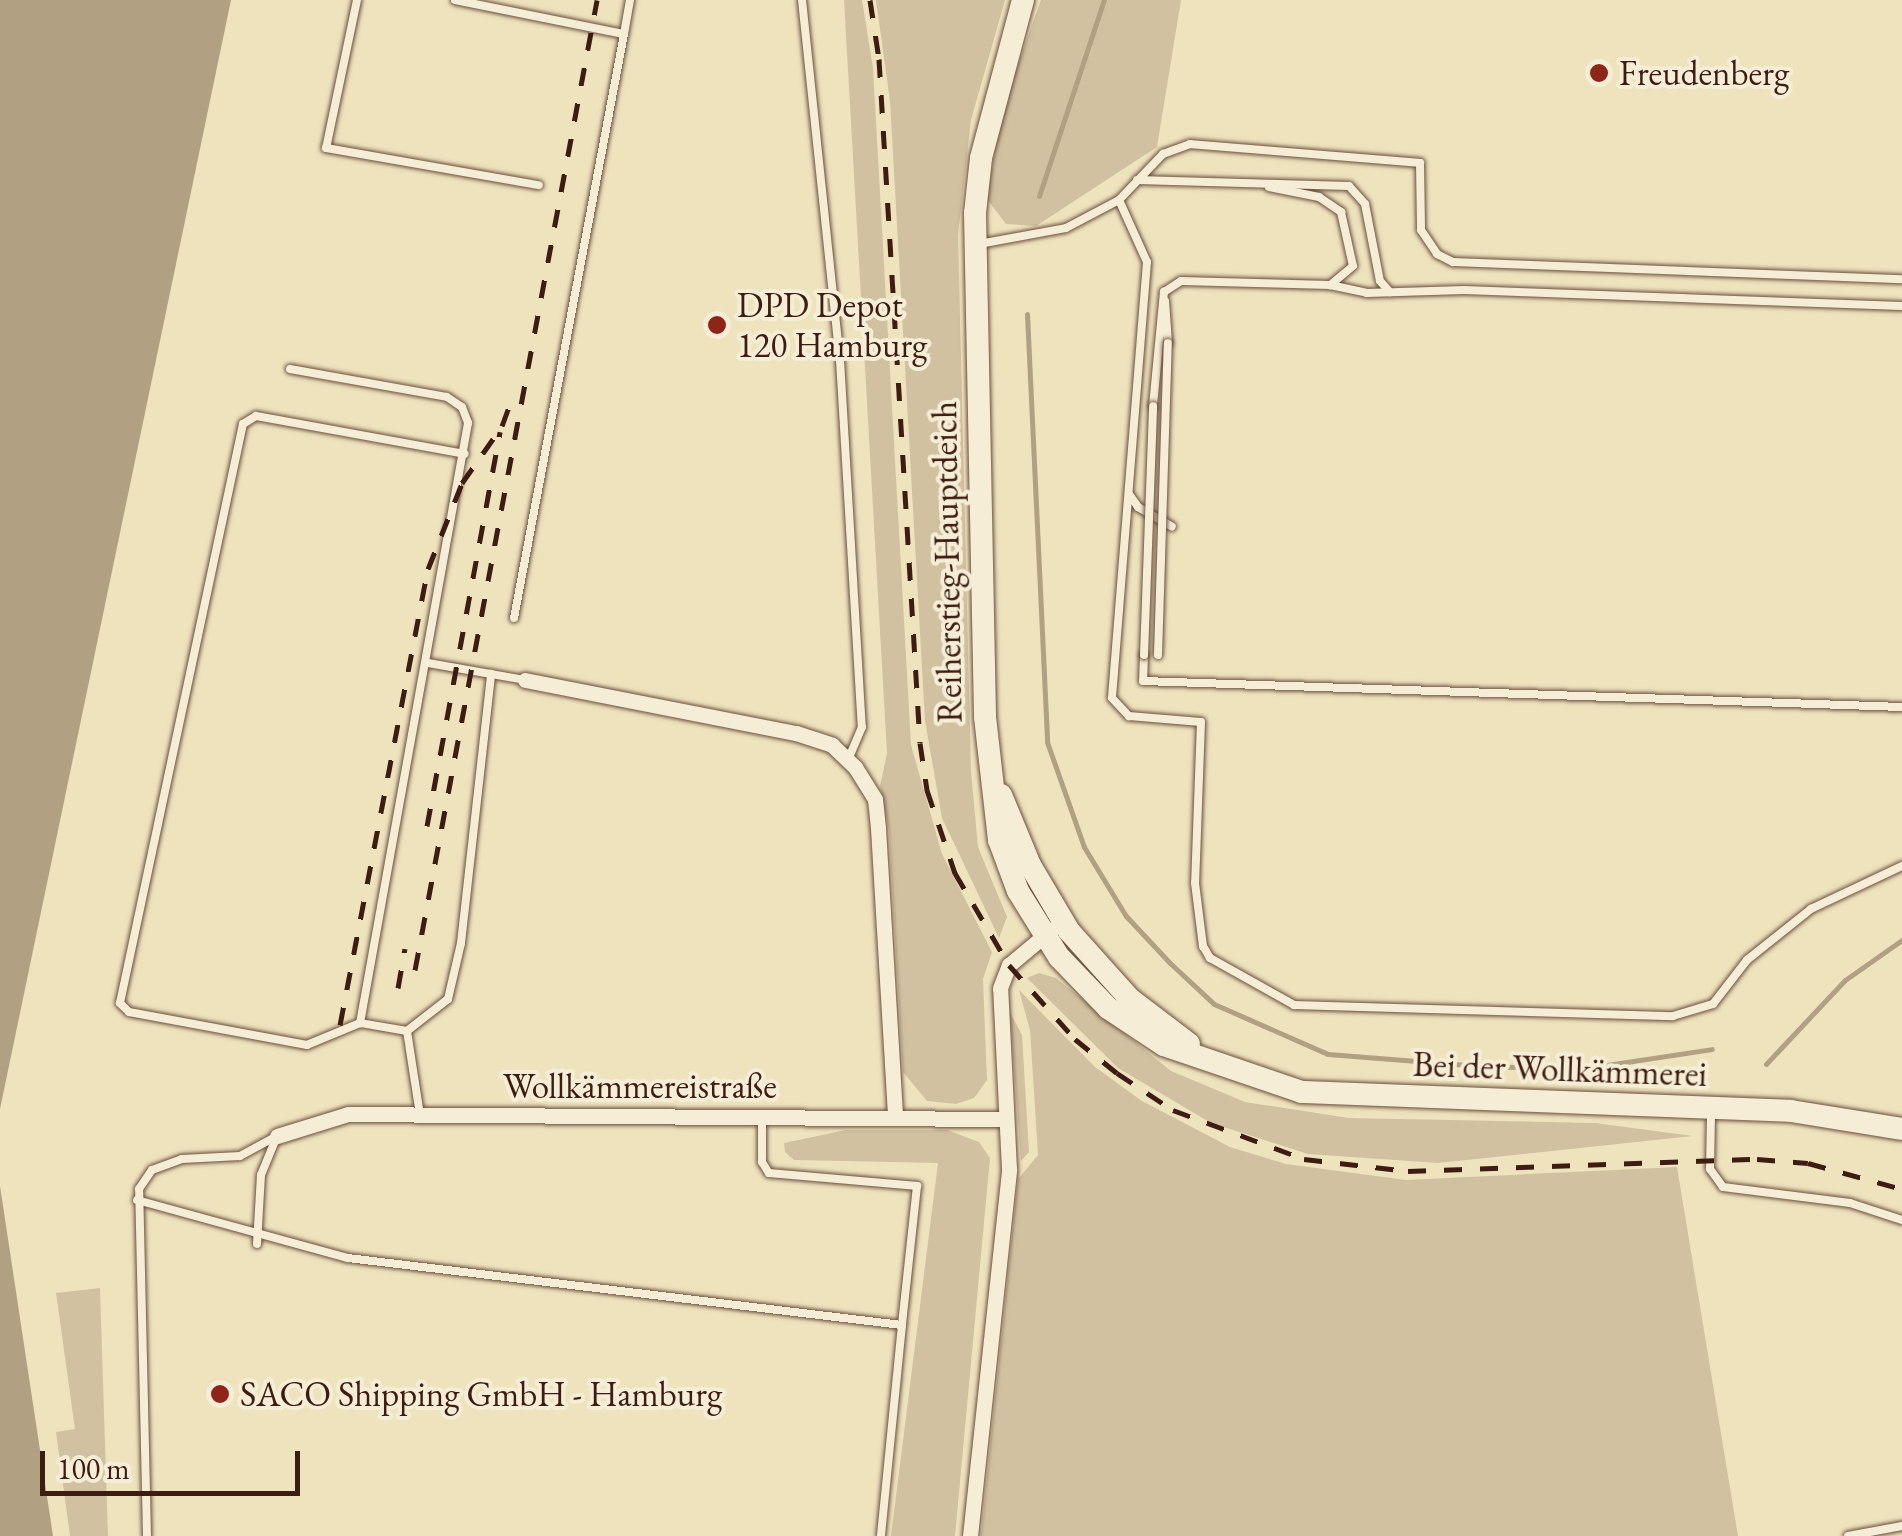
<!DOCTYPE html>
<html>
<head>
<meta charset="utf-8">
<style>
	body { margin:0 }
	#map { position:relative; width:1902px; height:1536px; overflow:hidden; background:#efe3be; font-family:"EB Garamond",serif }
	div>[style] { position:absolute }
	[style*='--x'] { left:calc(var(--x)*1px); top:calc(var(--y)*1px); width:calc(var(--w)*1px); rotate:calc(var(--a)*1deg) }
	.green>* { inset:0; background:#d1c1a1 }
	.water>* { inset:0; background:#b2a083 }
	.stream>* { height:5px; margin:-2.5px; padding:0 2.5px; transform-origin:2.5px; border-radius:2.5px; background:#b2a083 }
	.roads { filter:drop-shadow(0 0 2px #6a4e3c) drop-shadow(0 0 2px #6a4e3c) }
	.service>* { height:8px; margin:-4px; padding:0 4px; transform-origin:4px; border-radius:4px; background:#f5edd5 }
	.minor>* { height:15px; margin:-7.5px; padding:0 7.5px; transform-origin:7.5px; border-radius:7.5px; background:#f5edd5 }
	.secondary>* { height:22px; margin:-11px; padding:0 11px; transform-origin:11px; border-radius:11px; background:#f5edd5 }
	.rail>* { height:5px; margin-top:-2.5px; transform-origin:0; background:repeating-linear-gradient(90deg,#3d1d11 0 18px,transparent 0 36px) }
	.bridges { filter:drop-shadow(0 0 2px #6a4e3c) drop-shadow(0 0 2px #6a4e3c) }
	.service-bridge>* { height:8px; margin:-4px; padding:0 4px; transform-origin:4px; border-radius:4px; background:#f5edd5 }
	.dots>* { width:28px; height:28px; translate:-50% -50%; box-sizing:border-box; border:5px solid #f5edd5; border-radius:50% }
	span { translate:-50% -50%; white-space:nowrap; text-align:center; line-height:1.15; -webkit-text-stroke:8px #f5edd5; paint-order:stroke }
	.poi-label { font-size:35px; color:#3d1d11 }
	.left { translate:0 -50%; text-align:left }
	.street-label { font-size:35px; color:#3d1d11 }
	.scale { position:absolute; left:40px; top:1451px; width:260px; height:45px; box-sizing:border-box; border:5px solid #3d1d11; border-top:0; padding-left:12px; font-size:30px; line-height:35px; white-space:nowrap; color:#3d1d11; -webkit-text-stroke:8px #f5edd5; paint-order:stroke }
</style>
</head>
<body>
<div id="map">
	<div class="green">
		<div style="clip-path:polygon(844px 0,862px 0,873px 68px,911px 745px,942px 854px,992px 952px,983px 979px,987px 1080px,974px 1098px,956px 1104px,927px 1101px,903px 1072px,889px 830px,880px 786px,887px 753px)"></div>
		<div style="clip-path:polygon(876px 0,1005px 0,971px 120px,958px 235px,971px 771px,978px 847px,1007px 917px,999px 938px,942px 818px,925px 721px,890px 101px)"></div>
		<div style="clip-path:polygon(1041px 0,1181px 0,1157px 147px,1036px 226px,1006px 224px,987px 199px,1002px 109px)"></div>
		<div style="clip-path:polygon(1039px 973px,1056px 978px,1171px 1071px,1245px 1102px,1349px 1118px,1595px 1123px,1693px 1136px,1438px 1163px,1308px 1154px,1211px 1123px,1118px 1068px,1027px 978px)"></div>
		<div style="clip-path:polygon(1019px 990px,1095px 1067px,1142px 1101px,1230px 1147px,1286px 1164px,1406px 1180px,1677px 1167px,1738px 1536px,981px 1536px,1018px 1179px,1038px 1155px,1030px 1030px)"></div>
		<div style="clip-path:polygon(1010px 1012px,1022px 1035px,1029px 1152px,1021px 1161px)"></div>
		<div style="clip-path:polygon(846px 1130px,947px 1130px,979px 1142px,990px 1158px,955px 1536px,891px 1536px,938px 1163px,794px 1160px,785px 1152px,784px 1143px)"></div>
		<div style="clip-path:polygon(100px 1288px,108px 1536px,70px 1536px,56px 1432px,75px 1429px,56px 1293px)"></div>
	</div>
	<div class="water">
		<div style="clip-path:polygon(0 0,231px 0,0 1109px)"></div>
		<div style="clip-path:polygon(0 1186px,53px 1536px,0 1536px)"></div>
	</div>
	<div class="stream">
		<div style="--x:1039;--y:196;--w:206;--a:-71.7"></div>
		<div style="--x:1027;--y:314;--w:428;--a:87.3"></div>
		<div style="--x:1047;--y:742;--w:111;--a:70.6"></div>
		<div style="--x:1084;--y:847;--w:81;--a:58.7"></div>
		<div style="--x:1126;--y:916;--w:64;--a:46.9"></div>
		<div style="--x:1170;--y:963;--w:60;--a:43"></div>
		<div style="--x:1214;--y:1004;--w:124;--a:23.7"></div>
		<div style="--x:1328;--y:1054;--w:168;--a:4.5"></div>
		<div style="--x:1495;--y:1067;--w:105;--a:-0.5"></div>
		<div style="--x:1600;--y:1066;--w:113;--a:-8.6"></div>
		<div style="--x:1766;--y:1064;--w:115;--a:-46.8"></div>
		<div style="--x:1845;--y:980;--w:70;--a:-35.1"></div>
	</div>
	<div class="roads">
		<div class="service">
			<div style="--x:357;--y:0;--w:151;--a:101.8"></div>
			<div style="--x:326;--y:148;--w:216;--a:9.9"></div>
			<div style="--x:455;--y:0;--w:172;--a:11.4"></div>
			<div style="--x:624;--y:34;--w:35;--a:-80"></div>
			<div style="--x:802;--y:0;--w:362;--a:84"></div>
			<div style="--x:840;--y:360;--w:368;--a:86.6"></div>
			<div style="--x:862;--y:727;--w:36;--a:113"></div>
			<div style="--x:1137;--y:180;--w:212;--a:1.6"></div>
			<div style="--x:1349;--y:186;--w:24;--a:48"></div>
			<div style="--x:1365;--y:204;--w:78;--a:79"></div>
			<div style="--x:1380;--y:281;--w:15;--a:48"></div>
			<div style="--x:1269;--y:187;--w:51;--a:11.3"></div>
			<div style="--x:1319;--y:197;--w:27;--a:34"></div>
			<div style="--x:1341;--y:212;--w:55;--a:77.5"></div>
			<div style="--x:1353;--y:266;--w:30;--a:140"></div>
			<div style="--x:1119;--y:200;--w:68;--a:65.7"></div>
			<div style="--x:1147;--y:262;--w:437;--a:94.6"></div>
			<div style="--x:1112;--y:698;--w:25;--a:47"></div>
			<div style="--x:1129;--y:716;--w:72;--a:4.8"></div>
			<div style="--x:1201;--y:722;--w:161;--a:92.1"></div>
			<div style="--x:1195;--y:883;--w:64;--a:82.8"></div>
			<div style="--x:1203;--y:946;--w:14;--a:60"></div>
			<div style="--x:1210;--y:958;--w:96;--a:29.2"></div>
			<div style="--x:1294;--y:1005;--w:379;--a:1.7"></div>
			<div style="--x:1673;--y:1016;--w:42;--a:-16.7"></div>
			<div style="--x:1713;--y:1004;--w:56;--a:-52.3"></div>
			<div style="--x:1747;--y:960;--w:82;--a:-38.6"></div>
			<div style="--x:1811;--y:909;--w:101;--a:-25.3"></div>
			<div style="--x:979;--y:244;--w:88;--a:-10.4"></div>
			<div style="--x:1066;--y:228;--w:60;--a:-27.8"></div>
			<div style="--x:1119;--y:200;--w:64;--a:-46.3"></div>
			<div style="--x:1163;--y:154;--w:29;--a:-20"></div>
			<div style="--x:1190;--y:144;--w:231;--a:4.7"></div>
			<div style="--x:1420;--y:163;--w:67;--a:89.1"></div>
			<div style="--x:1421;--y:230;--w:29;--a:56"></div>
			<div style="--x:1437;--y:254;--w:18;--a:27"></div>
			<div style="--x:1453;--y:262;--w:449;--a:2.2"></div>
			<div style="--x:1165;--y:301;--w:42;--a:85.9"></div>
			<div style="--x:290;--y:369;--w:159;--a:10.1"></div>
			<div style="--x:447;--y:397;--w:18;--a:34"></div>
			<div style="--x:462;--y:407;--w:17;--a:69"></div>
			<div style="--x:468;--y:423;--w:610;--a:100.2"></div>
			<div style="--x:1153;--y:406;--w:115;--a:-84.5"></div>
			<div style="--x:1164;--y:292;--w:20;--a:-33"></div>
			<div style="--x:1181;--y:281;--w:149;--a:1.5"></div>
			<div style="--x:1330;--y:285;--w:38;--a:12"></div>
			<div style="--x:1367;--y:293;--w:97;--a:-1.8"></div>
			<div style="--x:1464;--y:290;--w:438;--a:2.1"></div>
			<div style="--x:1129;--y:494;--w:16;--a:55"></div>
			<div style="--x:1138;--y:507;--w:39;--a:30"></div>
			<div style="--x:514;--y:618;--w:594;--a:-79.33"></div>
			<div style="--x:1144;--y:655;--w:26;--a:92"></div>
			<div style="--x:1143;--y:681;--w:759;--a:1.96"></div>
			<div style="--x:428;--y:663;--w:98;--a:9.9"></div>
			<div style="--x:407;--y:1031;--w:52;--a:-38"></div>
			<div style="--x:448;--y:999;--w:57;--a:-76.9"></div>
			<div style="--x:461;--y:943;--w:271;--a:-83.6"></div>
			<div style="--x:1711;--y:1114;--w:55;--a:91"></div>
			<div style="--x:1710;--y:1169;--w:22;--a:54"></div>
			<div style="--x:1723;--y:1187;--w:128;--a:7.2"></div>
			<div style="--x:1850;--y:1203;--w:55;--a:18.1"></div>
			<div style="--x:420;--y:1115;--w:85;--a:-98.8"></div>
			<div style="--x:407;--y:1031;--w:48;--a:-170.3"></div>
			<div style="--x:360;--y:1023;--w:57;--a:157.5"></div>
			<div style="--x:307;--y:1045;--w:181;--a:-169.5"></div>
			<div style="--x:129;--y:1012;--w:13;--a:-135"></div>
			<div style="--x:120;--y:1003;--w:592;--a:-78.01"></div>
			<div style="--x:243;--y:424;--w:15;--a:-32"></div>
			<div style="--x:256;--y:416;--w:212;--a:10.3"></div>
			<div style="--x:762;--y:1117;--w:45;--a:90"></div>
			<div style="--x:762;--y:1162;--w:13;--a:58"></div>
			<div style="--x:769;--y:1173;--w:149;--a:5"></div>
			<div style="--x:917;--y:1186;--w:140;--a:96.2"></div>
			<div style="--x:137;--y:1200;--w:219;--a:15.4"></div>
			<div style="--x:348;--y:1258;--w:558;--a:6.9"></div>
			<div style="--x:902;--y:1325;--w:212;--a:95.7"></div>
			<div style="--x:257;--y:1244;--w:69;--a:-86.7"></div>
			<div style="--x:261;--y:1175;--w:42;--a:-67.7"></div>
			<div style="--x:147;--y:1536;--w:347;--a:-91.3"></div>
			<div style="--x:139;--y:1189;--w:23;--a:-56"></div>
			<div style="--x:152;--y:1170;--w:32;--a:-20"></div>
			<div style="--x:182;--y:1159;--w:58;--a:-3"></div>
			<div style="--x:240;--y:1156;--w:42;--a:-28.4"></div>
			<div style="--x:1848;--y:1536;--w:55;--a:-10.5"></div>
		</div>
		<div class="minor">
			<div style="--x:525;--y:680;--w:276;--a:11.1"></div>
			<div style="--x:796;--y:733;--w:38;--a:18"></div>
			<div style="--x:832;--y:745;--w:32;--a:44"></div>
			<div style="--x:855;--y:767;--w:38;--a:58"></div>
			<div style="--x:875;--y:799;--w:29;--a:84"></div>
			<div style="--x:878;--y:828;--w:290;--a:86.6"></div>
			<div style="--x:277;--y:1136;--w:74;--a:-17.2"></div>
			<div style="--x:348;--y:1114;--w:658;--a:0.44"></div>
			<div style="--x:970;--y:1536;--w:369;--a:-83.9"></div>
			<div style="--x:1009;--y:1169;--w:181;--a:-92.8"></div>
			<div style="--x:1000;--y:988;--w:25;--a:-69"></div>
			<div style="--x:1009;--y:965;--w:56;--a:-39.9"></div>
		</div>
		<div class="secondary">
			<div style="--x:1023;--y:0;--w:163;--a:104.9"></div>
			<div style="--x:981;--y:158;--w:55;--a:96.2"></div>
			<div style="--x:975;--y:213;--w:504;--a:88.86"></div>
			<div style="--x:985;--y:717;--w:124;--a:83.5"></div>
			<div style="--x:999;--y:840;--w:54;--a:69.6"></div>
			<div style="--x:1018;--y:891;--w:78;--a:58.2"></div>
			<div style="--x:1059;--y:957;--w:71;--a:46.1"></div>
			<div style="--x:1108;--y:1008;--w:67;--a:33.5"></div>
			<div style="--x:1164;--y:1045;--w:146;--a:18.8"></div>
			<div style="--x:1302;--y:1092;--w:489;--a:2.2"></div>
			<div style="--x:1791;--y:1111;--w:112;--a:9.2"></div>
			<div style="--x:1001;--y:795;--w:76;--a:67.5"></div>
			<div style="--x:1030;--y:865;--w:77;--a:59.4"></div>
			<div style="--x:1069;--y:931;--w:91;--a:48.1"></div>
			<div style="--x:1130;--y:999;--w:74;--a:37.3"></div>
		</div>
	</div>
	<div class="rail">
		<div style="--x:870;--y:0;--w:60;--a:81.3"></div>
		<div style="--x:879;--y:59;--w:685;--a:86.57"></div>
		<div style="--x:920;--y:743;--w:48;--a:81.5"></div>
		<div style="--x:927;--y:790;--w:88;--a:71.4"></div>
		<div style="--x:955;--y:873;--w:107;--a:59.6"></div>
		<div style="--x:1009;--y:965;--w:99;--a:48.3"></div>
		<div style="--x:1075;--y:1039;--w:54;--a:39"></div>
		<div style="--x:1117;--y:1073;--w:67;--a:33.5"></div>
		<div style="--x:1173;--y:1110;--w:140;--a:20.5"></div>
		<div style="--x:1304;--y:1159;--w:105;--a:6.6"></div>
		<div style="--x:1408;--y:1171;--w:349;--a:-2"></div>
		<div style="--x:1757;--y:1159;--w:51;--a:4.5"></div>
		<div style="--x:1808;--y:1163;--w:98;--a:15.5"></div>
		<div style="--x:427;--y:826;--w:401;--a:-79.5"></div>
		<div style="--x:415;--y:970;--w:987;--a:-79.37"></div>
		<div style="--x:398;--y:988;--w:40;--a:-80"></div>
		<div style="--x:340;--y:1025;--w:464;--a:-79.1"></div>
		<div style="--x:428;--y:569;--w:92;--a:-68.4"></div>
		<div style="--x:462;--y:483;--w:70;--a:-54.9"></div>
		<div style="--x:502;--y:426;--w:29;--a:-70"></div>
	</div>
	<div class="bridges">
		<div class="service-bridge">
			<div style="--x:1144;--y:655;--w:249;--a:-87.9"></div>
			<div style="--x:1158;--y:655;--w:312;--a:-88.2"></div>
		</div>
	</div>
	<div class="dots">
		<div style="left:1599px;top:73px;background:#8f2418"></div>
		<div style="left:717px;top:325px;background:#8f2418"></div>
		<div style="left:220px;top:1394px;background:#8f2418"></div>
	</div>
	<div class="poi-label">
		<span class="left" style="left:1619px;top:73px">Freudenberg</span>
		<span class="left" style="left:737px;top:325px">DPD Depot<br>120 Hamburg</span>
		<span class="left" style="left:240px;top:1394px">SACO Shipping GmbH - Hamburg</span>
	</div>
	<div class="street-label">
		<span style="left:947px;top:562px;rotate:-91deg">Reiherstieg-Hauptdeich</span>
		<span style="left:1560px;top:1069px;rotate:2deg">Bei der Wollkämmerei</span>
		<span style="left:640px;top:1086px">Wollkämmereistraße</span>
	</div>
	<div class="scale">100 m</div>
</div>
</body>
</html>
